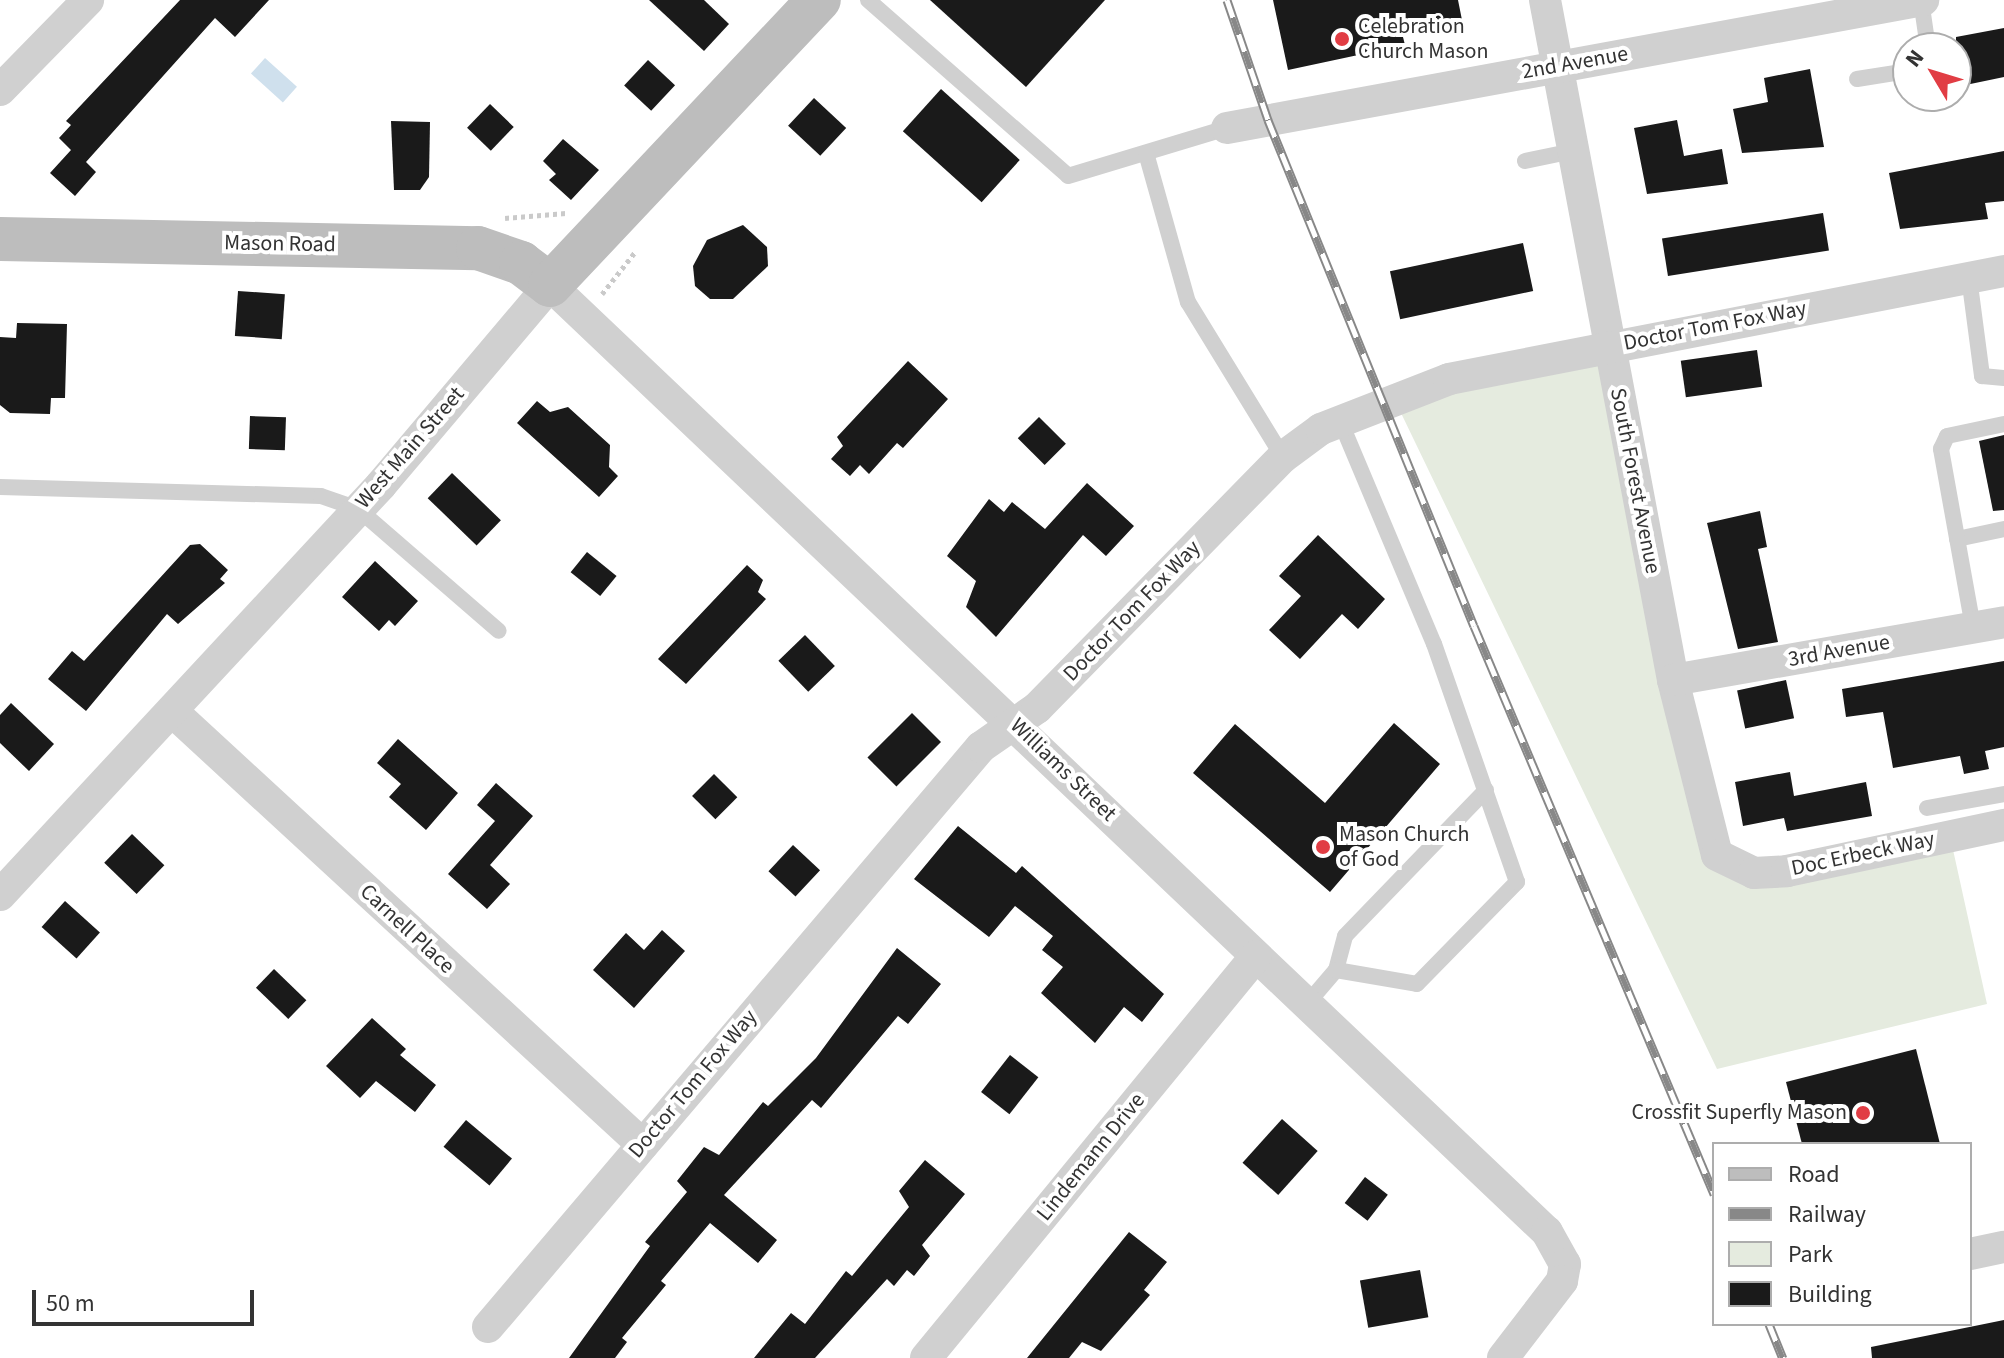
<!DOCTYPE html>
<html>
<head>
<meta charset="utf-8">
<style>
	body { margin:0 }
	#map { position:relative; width:2004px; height:1358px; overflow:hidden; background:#fff; font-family:"Source Sans 3",sans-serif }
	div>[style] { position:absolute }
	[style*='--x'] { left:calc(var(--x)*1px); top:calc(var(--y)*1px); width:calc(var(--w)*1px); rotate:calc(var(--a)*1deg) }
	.green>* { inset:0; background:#e5ebdf }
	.water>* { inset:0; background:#cfe0ed; transform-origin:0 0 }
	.building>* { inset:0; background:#1a1a1a; transform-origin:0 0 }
	.path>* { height:5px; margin-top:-2.5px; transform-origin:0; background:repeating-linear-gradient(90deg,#cacaca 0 4px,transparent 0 8px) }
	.service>* { height:16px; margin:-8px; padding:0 8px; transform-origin:8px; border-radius:8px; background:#d0d0d0 }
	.minor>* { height:32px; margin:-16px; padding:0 16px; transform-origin:16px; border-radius:16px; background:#d0d0d0 }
	.secondary>* { height:44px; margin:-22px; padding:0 22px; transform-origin:22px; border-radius:22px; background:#bdbdbd }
	.rail>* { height:9px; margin-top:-4.5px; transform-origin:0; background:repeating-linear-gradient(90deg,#fff 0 18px,#888 0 36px); box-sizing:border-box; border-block:2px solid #888 }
	.dots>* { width:22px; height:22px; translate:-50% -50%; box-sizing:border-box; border:4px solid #fff; border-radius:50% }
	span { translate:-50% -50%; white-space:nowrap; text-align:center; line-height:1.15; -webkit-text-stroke:8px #fff; paint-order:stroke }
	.poi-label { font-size:22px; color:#333 }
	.left { translate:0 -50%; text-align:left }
	.right { translate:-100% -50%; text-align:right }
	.street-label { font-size:22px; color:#333 }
	.legend { position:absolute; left:1712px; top:1142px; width:260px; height:184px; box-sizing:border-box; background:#fff; border:2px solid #adadad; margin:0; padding:10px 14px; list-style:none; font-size:24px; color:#333 }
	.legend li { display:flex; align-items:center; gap:16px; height:40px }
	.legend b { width:40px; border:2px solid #adadad }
	.north { position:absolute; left:1892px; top:32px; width:80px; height:80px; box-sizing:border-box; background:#fff; border:2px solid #adadad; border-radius:50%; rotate:308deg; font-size:22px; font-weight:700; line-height:32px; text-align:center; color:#333 }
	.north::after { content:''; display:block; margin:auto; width:28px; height:36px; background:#e13d44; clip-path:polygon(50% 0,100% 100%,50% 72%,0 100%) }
	.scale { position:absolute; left:32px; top:1290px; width:222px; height:36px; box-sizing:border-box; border:4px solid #333; border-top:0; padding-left:10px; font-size:24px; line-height:28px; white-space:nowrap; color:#333; -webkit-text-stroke:6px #fff; paint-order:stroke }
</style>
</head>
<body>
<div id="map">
	<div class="green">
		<div style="clip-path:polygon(1610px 347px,1708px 836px,1735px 868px,1950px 836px,1987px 1004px,1717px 1069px,1401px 413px,1409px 390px)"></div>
	</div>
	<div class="water">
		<div style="left:265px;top:58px;width:43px;height:21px;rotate:42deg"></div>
	</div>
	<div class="building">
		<div style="clip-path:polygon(180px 0,269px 0,235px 37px,215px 18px,86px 162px,96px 172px,75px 196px,50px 173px,71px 150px,59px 138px,71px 125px,66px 121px)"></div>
		<div style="clip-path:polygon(649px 0,704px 0,729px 24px,704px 51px)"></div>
		<div style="clip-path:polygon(930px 0,1105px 0,1026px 87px)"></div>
		<div style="clip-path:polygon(1273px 0,1458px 0,1462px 20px,1402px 33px,1405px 45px,1288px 70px)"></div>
		<div style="clip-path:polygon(2004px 28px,2004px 77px,1956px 87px,1956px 37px)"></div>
		<div style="left:648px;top:60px;width:37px;height:35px;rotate:43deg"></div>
		<div style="clip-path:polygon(1810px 69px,1824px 147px,1742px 153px,1733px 109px,1768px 102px,1764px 78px)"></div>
		<div style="left:941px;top:89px;width:106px;height:57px;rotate:42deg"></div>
		<div style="left:814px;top:98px;width:44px;height:38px;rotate:43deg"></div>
		<div style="left:490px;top:104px;width:33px;height:33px;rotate:44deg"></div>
		<div style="clip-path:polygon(1677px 120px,1684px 156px,1722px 149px,1728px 184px,1647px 194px,1634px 128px)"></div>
		<div style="clip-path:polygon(391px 121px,430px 122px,429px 177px,420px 190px,394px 190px)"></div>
		<div style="clip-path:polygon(563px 139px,599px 170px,571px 200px,549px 180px,556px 174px,543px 161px)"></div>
		<div style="clip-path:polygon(2004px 151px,2004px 201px,1985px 203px,1988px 219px,1900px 229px,1889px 173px)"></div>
		<div style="left:1823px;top:213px;width:38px;height:163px;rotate:81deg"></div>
		<div style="clip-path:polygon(743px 225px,767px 247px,768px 266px,733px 299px,710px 299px,695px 286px,693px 266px,707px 240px)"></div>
		<div style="left:1523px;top:243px;width:49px;height:136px;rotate:78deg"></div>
		<div style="left:238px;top:291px;width:47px;height:45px;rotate:4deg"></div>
		<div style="clip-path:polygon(17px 323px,67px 324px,65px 398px,51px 398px,50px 414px,10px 413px,0 405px,0 337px,16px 338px)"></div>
		<div style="left:1757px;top:350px;width:37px;height:77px;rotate:82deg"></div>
		<div style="clip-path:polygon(908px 361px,948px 399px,903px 448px,897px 443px,869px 474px,860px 465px,850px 476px,831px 459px,843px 446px,837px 437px)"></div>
		<div style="clip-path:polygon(537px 401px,550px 412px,568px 407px,610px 445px,609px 467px,618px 476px,599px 497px,517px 423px)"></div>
		<div style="left:250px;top:416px;width:36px;height:33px;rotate:2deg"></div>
		<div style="left:1039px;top:417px;width:38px;height:30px;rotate:45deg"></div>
		<div style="clip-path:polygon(2004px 435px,2004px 510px,1993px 511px,1979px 441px)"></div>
		<div style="left:452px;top:473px;width:68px;height:35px;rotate:44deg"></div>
		<div style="clip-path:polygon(1087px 483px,1134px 526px,1106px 556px,1083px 535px,996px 637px,966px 607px,976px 581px,947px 556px,989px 499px,1004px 512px,1012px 502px,1045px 529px)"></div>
		<div style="clip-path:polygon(1760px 511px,1767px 547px,1758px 549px,1778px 642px,1738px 649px,1707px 523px)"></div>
		<div style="clip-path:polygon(1318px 535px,1385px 599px,1358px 629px,1342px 614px,1300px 659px,1269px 630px,1301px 596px,1279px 576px)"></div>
		<div style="clip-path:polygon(200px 544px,228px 570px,220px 579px,225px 583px,178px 624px,167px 614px,86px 711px,48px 679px,72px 651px,84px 661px,190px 545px)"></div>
		<div style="left:587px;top:552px;width:38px;height:26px;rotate:39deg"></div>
		<div style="clip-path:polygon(375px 561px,418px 601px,395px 626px,389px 620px,379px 631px,342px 597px)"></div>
		<div style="clip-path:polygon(747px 565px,763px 580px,758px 592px,766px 599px,686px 684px,658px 659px)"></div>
		<div style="left:805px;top:635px;width:43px;height:37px;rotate:46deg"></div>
		<div style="clip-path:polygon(2004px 661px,2004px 747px,1985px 751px,1989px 769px,1964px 774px,1960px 756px,1893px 768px,1883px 712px,1846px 717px,1842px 689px)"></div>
		<div style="left:1786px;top:680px;width:39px;height:50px;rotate:78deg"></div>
		<div style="clip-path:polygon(11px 703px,54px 744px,29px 771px,0 743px,0 715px)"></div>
		<div style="left:912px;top:713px;width:41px;height:63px;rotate:45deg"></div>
		<div style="clip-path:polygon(1394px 723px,1440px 764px,1330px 892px,1193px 773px,1235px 724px,1325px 803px)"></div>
		<div style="clip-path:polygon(398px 739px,458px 793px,426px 830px,389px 797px,401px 784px,377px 763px)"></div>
		<div style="clip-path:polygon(1790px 772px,1794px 796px,1866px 782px,1872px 816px,1787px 831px,1784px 818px,1743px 826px,1735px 782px)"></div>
		<div style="left:714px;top:774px;width:33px;height:31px;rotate:45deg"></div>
		<div style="clip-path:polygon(496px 783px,533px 816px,490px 865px,510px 884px,487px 909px,448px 874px,495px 821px,477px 805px)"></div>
		<div style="clip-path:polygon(958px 826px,1016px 873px,1022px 866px,1164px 994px,1142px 1022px,1124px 1007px,1095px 1043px,1041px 993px,1063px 967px,1042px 950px,1053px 936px,1015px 906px,989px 937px,914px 879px)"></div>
		<div style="left:132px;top:834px;width:45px;height:40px;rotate:44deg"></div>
		<div style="left:793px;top:845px;width:37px;height:36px;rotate:43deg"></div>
		<div style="left:65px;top:901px;width:47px;height:35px;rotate:42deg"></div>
		<div style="clip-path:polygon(662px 930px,685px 951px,634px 1008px,593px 970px,626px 933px,644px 950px)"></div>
		<div style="clip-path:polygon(897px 948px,941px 984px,908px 1024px,898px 1016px,821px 1108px,812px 1100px,724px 1195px,777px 1240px,758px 1263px,710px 1223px,661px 1281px,666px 1285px,622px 1338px,627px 1342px,615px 1358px,569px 1358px,650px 1246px,645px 1242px,687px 1192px,677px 1181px,704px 1147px,719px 1155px,763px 1102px,768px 1106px,816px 1058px)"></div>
		<div style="left:274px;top:969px;width:45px;height:26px;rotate:44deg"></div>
		<div style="clip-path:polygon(372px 1018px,406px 1049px,400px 1055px,436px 1085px,415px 1112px,376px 1081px,360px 1098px,326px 1066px)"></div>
		<div style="clip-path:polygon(1916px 1049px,1940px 1144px,1802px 1144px,1786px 1082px)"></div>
		<div style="left:1010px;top:1055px;width:36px;height:47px;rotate:38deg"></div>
		<div style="left:1282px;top:1119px;width:48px;height:59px;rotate:42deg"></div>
		<div style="left:466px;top:1120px;width:60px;height:35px;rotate:40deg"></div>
		<div style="clip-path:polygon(925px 1160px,965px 1194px,922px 1245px,930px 1256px,914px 1276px,907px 1270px,894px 1286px,887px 1279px,815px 1358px,754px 1358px,791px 1313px,805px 1324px,846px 1271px,852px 1276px,909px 1207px,899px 1191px)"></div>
		<div style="left:1365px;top:1177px;width:29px;height:33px;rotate:38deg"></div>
		<div style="clip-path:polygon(1129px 1232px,1167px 1262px,1144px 1290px,1150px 1295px,1101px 1351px,1082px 1342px,1069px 1358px,1027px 1358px)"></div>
		<div style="left:1420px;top:1270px;width:48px;height:61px;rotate:80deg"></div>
		<div style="clip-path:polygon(2004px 1320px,2004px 1358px,1872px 1358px,1871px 1347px)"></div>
	</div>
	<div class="path">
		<div style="--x:505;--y:218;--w:61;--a:-4.7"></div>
		<div style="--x:602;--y:294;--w:53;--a:-51.8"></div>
	</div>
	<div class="service">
		<div style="--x:868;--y:0;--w:266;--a:41.3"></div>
		<div style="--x:1068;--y:176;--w:166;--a:-16.8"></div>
		<div style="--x:1921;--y:0;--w:49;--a:81.7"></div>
		<div style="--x:1857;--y:79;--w:52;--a:-8.9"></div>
		<div style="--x:1146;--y:153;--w:155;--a:74.3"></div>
		<div style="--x:1188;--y:302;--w:182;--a:58.5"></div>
		<div style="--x:1525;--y:161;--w:49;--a:-11.8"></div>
		<div style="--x:1969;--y:277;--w:100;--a:82.5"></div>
		<div style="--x:1982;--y:376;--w:22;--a:5"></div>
		<div style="--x:0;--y:487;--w:321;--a:1.6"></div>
		<div style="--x:321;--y:496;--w:39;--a:19"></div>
		<div style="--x:358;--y:509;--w:186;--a:40.9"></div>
		<div style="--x:1957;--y:539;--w:48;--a:-12"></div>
		<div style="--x:1973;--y:627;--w:181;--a:-100.2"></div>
		<div style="--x:1941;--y:449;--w:14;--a:-65"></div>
		<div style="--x:1947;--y:436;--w:58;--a:-11.9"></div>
		<div style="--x:1927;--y:808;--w:78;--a:-10.3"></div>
		<div style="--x:1336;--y:970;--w:35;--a:-75"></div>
		<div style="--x:1345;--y:936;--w:203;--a:-46"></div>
		<div style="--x:1306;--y:1005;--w:46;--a:-49.4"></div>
		<div style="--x:1336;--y:970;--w:82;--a:9.8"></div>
		<div style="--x:1417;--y:984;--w:143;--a:-45.6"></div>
		<div style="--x:1517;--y:882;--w:252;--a:-109.2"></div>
		<div style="--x:1434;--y:644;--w:243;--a:-112.8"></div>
	</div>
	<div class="minor">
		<div style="--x:1545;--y:0;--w:692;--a:79.34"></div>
		<div style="--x:1673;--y:680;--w:180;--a:75.9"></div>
		<div style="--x:1717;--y:855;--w:41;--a:25.9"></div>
		<div style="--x:1754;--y:873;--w:33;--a:-3"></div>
		<div style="--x:1787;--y:871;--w:222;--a:-12"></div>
		<div style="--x:0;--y:90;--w:126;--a:-45.6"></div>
		<div style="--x:1227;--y:128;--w:708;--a:-10.42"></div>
		<div style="--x:1673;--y:680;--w:336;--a:-9.9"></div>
		<div style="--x:172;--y:711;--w:640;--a:42.66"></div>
		<div style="--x:0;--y:895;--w:560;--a:-47.1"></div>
		<div style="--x:381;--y:485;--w:262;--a:-49.8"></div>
		<div style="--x:550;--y:285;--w:1375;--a:43.53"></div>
		<div style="--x:1547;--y:1232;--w:37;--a:61"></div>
		<div style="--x:1565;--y:1264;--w:17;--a:100"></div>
		<div style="--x:1562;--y:1281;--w:97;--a:127.5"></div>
		<div style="--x:1970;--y:1254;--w:35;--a:-12"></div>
		<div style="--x:488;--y:1327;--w:761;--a:-49.64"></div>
		<div style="--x:981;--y:747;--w:68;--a:-34.9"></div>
		<div style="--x:1037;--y:708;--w:351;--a:-45.6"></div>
		<div style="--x:1283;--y:457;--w:47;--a:-36.4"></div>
		<div style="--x:1321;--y:429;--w:137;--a:-21.3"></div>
		<div style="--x:1449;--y:379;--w:565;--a:-11.01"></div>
		<div style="--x:926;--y:1358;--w:520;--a:-50.62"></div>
	</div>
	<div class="secondary">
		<div style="--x:0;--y:239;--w:478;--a:1.1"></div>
		<div style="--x:478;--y:248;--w:46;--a:19.2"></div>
		<div style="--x:521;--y:263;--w:36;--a:37"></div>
		<div style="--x:550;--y:285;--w:392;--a:-46.7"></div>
	</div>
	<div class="rail">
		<div style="--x:1227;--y:0;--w:127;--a:71.1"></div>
		<div style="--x:1268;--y:120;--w:546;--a:67.85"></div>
		<div style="--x:1474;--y:626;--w:617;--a:67.09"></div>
		<div style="--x:1769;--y:1324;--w:37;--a:68"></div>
	</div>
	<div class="dots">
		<div style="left:1342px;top:39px;background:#e13d44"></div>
		<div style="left:1323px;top:847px;background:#e13d44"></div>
		<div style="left:1863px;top:1113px;background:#e13d44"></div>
	</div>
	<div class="poi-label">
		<span class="left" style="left:1358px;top:39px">Celebration<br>Church Mason</span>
		<span class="left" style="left:1339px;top:847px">Mason Church<br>of God</span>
		<span class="right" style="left:1847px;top:1113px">Crossfit Superfly Mason</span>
	</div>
	<div class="street-label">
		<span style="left:1575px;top:63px;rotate:-10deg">2nd Avenue</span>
		<span style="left:280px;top:244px;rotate:1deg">Mason Road</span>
		<span style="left:1715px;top:326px;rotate:-11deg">Doctor Tom Fox Way</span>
		<span style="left:410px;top:448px;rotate:-49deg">West Main Street</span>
		<span style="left:1635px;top:481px;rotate:79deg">South Forest Avenue</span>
		<span style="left:1132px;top:611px;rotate:-46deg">Doctor Tom Fox Way</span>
		<span style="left:1839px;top:651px;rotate:-10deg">3rd Avenue</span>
		<span style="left:1063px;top:770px;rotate:44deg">Williams Street</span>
		<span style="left:1863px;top:854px;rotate:-12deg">Doc Erbeck Way</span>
		<span style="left:407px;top:929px;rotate:43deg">Carnell Place</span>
		<span style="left:693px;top:1084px;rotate:-50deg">Doctor Tom Fox Way</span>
		<span style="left:1091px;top:1157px;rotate:-51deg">Lindemann Drive</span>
	</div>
	<ul class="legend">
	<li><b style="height:10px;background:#bdbdbd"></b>Road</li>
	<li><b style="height:10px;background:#888"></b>Railway</li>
	<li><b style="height:22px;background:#e5ebdf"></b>Park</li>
	<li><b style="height:22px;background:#1a1a1a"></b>Building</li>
	</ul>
	<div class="north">N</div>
	<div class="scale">50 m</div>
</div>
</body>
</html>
